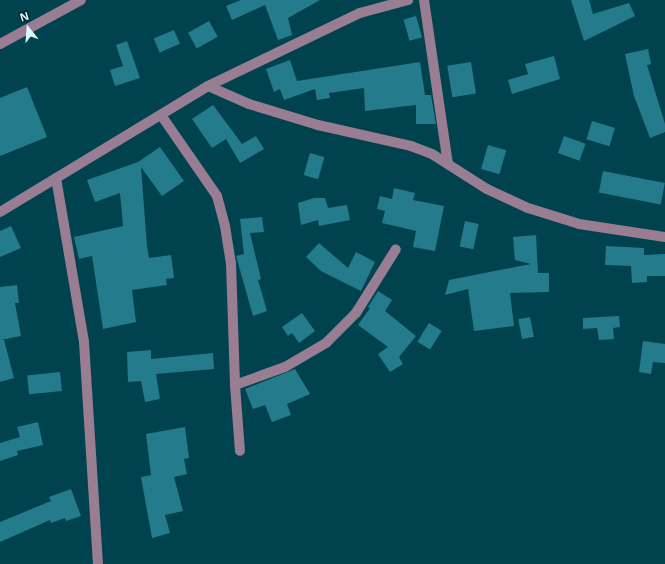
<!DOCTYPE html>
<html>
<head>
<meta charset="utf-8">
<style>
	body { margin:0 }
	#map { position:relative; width:665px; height:564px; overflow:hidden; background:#00434f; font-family:"Open Sans",sans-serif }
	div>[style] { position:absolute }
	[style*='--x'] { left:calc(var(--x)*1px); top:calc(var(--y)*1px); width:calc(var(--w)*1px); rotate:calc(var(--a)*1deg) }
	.building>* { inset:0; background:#247b8c; transform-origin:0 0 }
	.minor>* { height:10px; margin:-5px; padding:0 5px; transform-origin:5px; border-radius:5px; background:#997d93 }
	span { translate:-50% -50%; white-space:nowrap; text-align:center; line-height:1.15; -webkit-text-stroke:3.5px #02272f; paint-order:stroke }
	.north { position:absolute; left:8px; top:8px; width:40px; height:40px; -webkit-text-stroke:3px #02272f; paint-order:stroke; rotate:343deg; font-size:11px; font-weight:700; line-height:16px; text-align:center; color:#d9f7fd }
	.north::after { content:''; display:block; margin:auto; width:14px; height:18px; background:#d9f7fd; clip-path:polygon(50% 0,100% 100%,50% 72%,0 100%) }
</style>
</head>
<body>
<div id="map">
	<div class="building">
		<div style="clip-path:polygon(241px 0,320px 0,288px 18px,292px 35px,278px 40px,265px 5px,232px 20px,226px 6px)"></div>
		<div style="clip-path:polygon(571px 0,589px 0,593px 14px,629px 3px,635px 16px,584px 41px)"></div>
		<div style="left:416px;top:16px;width:22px;height:13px;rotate:74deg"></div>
		<div style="left:209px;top:21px;width:18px;height:24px;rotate:61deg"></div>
		<div style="left:174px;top:30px;width:15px;height:22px;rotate:67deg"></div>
		<div style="clip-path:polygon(127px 41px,140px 78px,115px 86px,110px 70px,123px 66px,116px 45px)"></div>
		<div style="clip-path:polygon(648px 49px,651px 64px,647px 65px,665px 124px,665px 132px,650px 138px,634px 96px,625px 54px)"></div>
		<div style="clip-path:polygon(554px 56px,560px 79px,512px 94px,508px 80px,528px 74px,525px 64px)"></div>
		<div style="clip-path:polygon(290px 60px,297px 81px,420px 62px,425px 95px,431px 95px,436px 124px,416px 124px,416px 105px,365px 111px,364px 88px,329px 93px,330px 98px,317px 100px,315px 89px,284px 100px,280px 89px,274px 92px,266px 69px)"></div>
		<div style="left:471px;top:62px;width:32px;height:24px;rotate:81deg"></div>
		<div style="clip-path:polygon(27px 87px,47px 137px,0 156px,0 98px)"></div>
		<div style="clip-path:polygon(213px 105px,242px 144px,256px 136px,264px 149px,240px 163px,226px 139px,212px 148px,192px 119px)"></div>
		<div style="left:592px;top:121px;width:24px;height:19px;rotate:17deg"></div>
		<div style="left:564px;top:136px;width:23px;height:18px;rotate:20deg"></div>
		<div style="left:488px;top:145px;width:19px;height:25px;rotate:16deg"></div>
		<div style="clip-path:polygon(160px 147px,184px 181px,162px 196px,141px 167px,147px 246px,149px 258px,171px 255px,174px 278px,166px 279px,167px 285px,132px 290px,136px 322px,103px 329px,92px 256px,79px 259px,74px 237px,123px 226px,120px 193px,95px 202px,87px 180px,138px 162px)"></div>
		<div style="left:310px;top:153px;width:15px;height:23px;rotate:16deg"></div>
		<div style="left:603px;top:171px;width:63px;height:22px;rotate:11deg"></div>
		<div style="clip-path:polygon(394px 188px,415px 193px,413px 200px,444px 206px,435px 251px,413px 247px,416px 231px,382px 223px,385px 211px,377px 209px,380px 196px,392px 199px)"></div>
		<div style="clip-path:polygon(314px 198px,325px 198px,328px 208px,347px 205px,350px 220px,319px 226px,318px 220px,301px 225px,298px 203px)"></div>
		<div style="clip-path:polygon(262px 217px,264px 232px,250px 233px,261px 279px,258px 280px,267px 311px,253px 316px,236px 256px,244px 254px,240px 219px)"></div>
		<div style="left:465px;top:221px;width:14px;height:26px;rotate:12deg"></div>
		<div style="clip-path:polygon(11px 226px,21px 248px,0 257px,0 231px)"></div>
		<div style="clip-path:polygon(536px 235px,538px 273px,549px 273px,549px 292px,510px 293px,514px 326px,474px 331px,468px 289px,445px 295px,449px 280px,531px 264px,515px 260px,513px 237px)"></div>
		<div style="clip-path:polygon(319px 243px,348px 268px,356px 252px,375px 262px,361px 291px,321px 271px,306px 257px)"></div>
		<div style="clip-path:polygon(606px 246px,644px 248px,644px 255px,665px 254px,665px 276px,647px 276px,647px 282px,632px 283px,631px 266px,605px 265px)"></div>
		<div style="clip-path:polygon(17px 285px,19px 303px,15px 303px,21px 336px,1px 340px,4px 340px,14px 378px,0 382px,0 287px)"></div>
		<div style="clip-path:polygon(378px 291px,392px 300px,385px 311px,416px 336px,399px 357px,403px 364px,390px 372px,378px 354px,388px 347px,358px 325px,370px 308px,368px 307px)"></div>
		<div style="clip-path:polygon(302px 313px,315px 331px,299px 343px,292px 333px,288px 336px,282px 327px)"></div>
		<div style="clip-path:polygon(619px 316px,620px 327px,613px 328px,614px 339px,599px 340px,597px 328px,583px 329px,583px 318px)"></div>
		<div style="left:530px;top:317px;width:20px;height:12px;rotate:79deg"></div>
		<div style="left:429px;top:323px;width:15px;height:22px;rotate:32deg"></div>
		<div style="clip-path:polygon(643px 341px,665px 344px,665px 363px,653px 362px,651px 374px,639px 372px)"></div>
		<div style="clip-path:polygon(151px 350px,151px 359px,213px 353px,214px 369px,156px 374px,160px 399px,145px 402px,141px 381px,128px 382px,127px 352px)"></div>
		<div style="clip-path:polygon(295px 369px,310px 394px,287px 404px,291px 415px,272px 422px,265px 405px,253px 409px,245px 389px)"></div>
		<div style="left:60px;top:372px;width:19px;height:33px;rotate:84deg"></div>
		<div style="clip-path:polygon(38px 422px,43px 445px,17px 451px,18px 455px,0 461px,0 443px,20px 437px,17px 427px)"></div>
		<div style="clip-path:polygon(185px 427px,189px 458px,184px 459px,187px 474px,174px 477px,183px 511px,165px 515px,170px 533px,152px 538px,141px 477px,151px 475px,146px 434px)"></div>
		<div style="clip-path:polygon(71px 489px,81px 516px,66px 521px,65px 518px,51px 523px,50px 520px,0 542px,0 522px,51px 501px,49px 497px)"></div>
	</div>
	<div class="minor">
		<div style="--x:424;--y:0;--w:166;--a:81.7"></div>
		<div style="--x:0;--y:44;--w:92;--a:-28.5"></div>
		<div style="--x:208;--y:86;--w:45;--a:23.7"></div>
		<div style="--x:249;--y:104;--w:72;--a:16.9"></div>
		<div style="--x:318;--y:125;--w:95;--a:12.7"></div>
		<div style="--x:411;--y:146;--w:22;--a:21"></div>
		<div style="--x:432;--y:154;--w:65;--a:32.5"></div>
		<div style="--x:487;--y:189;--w:45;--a:24.9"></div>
		<div style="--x:528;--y:208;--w:53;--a:17.4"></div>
		<div style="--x:579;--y:224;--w:87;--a:8.6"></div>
		<div style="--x:161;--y:115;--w:98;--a:55.3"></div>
		<div style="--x:217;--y:196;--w:31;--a:75"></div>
		<div style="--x:225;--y:226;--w:37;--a:81"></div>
		<div style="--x:231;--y:263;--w:122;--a:88.1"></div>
		<div style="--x:235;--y:385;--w:66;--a:85.7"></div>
		<div style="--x:56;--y:178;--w:166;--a:80.3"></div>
		<div style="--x:84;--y:342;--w:222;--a:86.4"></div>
		<div style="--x:0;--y:212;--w:243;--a:-31.2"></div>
		<div style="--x:208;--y:86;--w:169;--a:-25.7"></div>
		<div style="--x:360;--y:13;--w:50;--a:-15.2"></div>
		<div style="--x:235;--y:385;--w:53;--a:-19.8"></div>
		<div style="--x:285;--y:367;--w:48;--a:-30.3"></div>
		<div style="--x:326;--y:343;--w:42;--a:-45"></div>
		<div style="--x:356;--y:313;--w:75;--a:-58"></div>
	</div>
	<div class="north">N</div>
</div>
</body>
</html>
